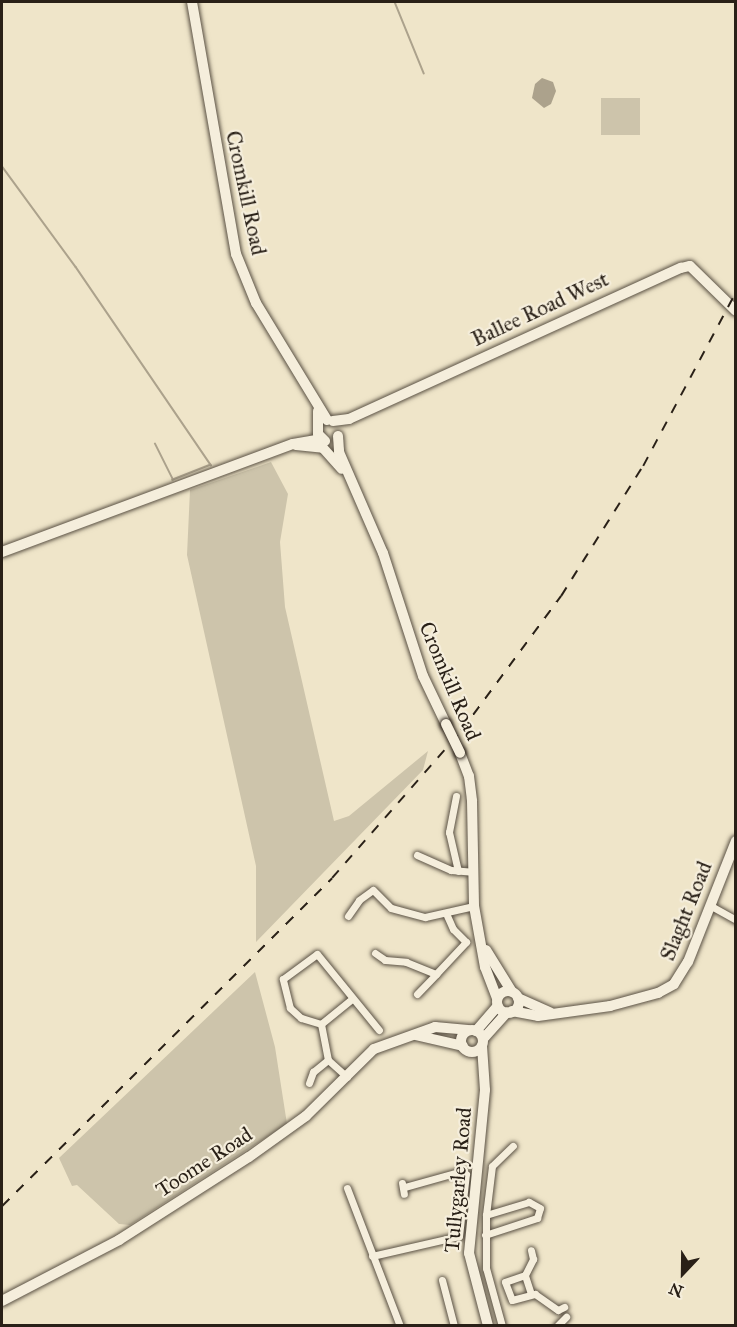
<!DOCTYPE html>
<html>
<head>
<meta charset="utf-8">
<style>
	body { margin:0 }
	#map { position:relative; width:737px; height:1327px; overflow:hidden; background:#efe5c9; font-family:"IM FELL Great Primer",serif }
	div>[style] { position:absolute }
	[style*='--x'] { left:calc(var(--x)*1px); top:calc(var(--y)*1px); width:calc(var(--w)*1px); rotate:calc(var(--a)*1deg) }
	.green>* { inset:0; background:#cdc4ab; transform-origin:0 0 }
	.water>* { inset:0; background:#aca28c }
	.stream>* { height:1.5px; margin:-0.75px; padding:0 0.75px; transform-origin:0.75px; border-radius:0.75px; background:#aca28c }
	.roads { filter:drop-shadow(0 0 2px #5a5144) drop-shadow(0 0 2px #5a5144) }
	.street>* { height:7px; margin:-3.5px; padding:0 3.5px; transform-origin:3.5px; border-radius:3.5px; background:#f5eedc }
	.secondary>* { height:10px; margin:-5px; padding:0 5px; transform-origin:5px; border-radius:5px; background:#f5eedc }
	.secondary>.ring { margin:-5px; padding:0; box-sizing:content-box; background:none; border:10px solid #f5eedc; border-radius:50% }
	.rail>* { height:1.5px; margin-top:-0.75px; transform-origin:0; background:repeating-linear-gradient(90deg,#292017 0 10px,transparent 0 20px) }
	.bridges { filter:drop-shadow(0 0 2px #292017) drop-shadow(0 0 2px #292017) }
	.secondary-bridge>* { height:10px; margin:-5px; padding:0 5px; transform-origin:5px; border-radius:5px; background:#f5eedc }
	span { translate:-50% -50%; white-space:nowrap; text-align:center; line-height:1.15; -webkit-text-stroke:4.5px #f5eedc; paint-order:stroke }
	.street-label { font-size:21px; color:#292017 }
	.frame { position:absolute; inset:0; border:3px solid #292017; pointer-events:none }
	.north { position:absolute; left:653px; top:1243px; width:60px; height:60px; -webkit-text-stroke:4px #f5eedc; paint-order:stroke; rotate:202deg; font-size:16px; font-weight:700; line-height:24px; text-align:center; color:#292017 }
	.north::after { content:''; display:block; margin:auto; width:21px; height:27px; background:#292017; clip-path:polygon(50% 0,100% 100%,50% 72%,0 100%) }
</style>
</head>
<body>
<div id="map">
	<div class="green">
		<div style="left:601px;top:98px;width:39px;height:37px"></div>
		<div style="clip-path:polygon(271px 462px,288px 494px,280px 542px,285px 607px,334px 821px,349px 816px,428px 751px,423px 770px,256px 942px,256px 866px,187px 555px,190px 490px)"></div>
		<div style="clip-path:polygon(255px 972px,275px 1047px,287px 1124px,130px 1225px,119px 1224px,77px 1185px,72px 1186px,59px 1158px)"></div>
	</div>
	<div class="water">
		<div style="clip-path:polygon(542px 78px,553px 82px,556px 91px,551px 104px,544px 108px,532px 98px,535px 84px)"></div>
	</div>
	<div class="stream">
		<div style="--x:395;--y:2;--w:77;--a:67.8"></div>
		<div style="--x:2;--y:166;--w:125;--a:53.8"></div>
		<div style="--x:76;--y:267;--w:240;--a:55.7"></div>
		<div style="--x:211;--y:465;--w:41;--a:158.5"></div>
		<div style="--x:173;--y:480;--w:40;--a:-116.6"></div>
	</div>
	<div class="roads">
		<div class="street">
			<div style="--x:456;--y:796;--w:37;--a:101"></div>
			<div style="--x:449;--y:832;--w:40;--a:77"></div>
			<div style="--x:417;--y:855;--w:37;--a:24"></div>
			<div style="--x:451;--y:870;--w:21;--a:5"></div>
			<div style="--x:711;--y:906;--w:29;--a:29"></div>
			<div style="--x:348;--y:916;--w:19;--a:-55"></div>
			<div style="--x:359;--y:900;--w:17;--a:-36"></div>
			<div style="--x:373;--y:890;--w:25;--a:45"></div>
			<div style="--x:391;--y:908;--w:35;--a:15"></div>
			<div style="--x:425;--y:917;--w:50;--a:-12.7"></div>
			<div style="--x:375;--y:953;--w:12;--a:35"></div>
			<div style="--x:385;--y:960;--w:21;--a:5"></div>
			<div style="--x:406;--y:962;--w:32;--a:22"></div>
			<div style="--x:436;--y:974;--w:44;--a:-46.8"></div>
			<div style="--x:466;--y:942;--w:18;--a:-135"></div>
			<div style="--x:453;--y:929;--w:17;--a:-114"></div>
			<div style="--x:417;--y:994;--w:28;--a:-46"></div>
			<div style="--x:321;--y:1024;--w:40;--a:-39"></div>
			<div style="--x:347;--y:1077;--w:25;--a:-138"></div>
			<div style="--x:328;--y:1060;--w:37;--a:-101"></div>
			<div style="--x:321;--y:1024;--w:21;--a:-163"></div>
			<div style="--x:301;--y:1018;--w:15;--a:-138"></div>
			<div style="--x:290;--y:1008;--w:30;--a:-104"></div>
			<div style="--x:283;--y:979;--w:42;--a:-36.3"></div>
			<div style="--x:317;--y:954;--w:98;--a:50.8"></div>
			<div style="--x:309;--y:1083;--w:12;--a:-70"></div>
			<div style="--x:313;--y:1072;--w:19;--a:-39"></div>
			<div style="--x:402;--y:1183;--w:11;--a:80"></div>
			<div style="--x:347;--y:1188;--w:148;--a:69"></div>
			<div style="--x:485;--y:1235;--w:55;--a:-18.1"></div>
			<div style="--x:537;--y:1218;--w:10;--a:-73"></div>
			<div style="--x:540;--y:1208;--w:13;--a:-151"></div>
			<div style="--x:529;--y:1202;--w:45;--a:163.2"></div>
			<div style="--x:372;--y:1256;--w:89;--a:-12.9"></div>
			<div style="--x:459;--y:1236;--w:62;--a:-83.6"></div>
			<div style="--x:466;--y:1174;--w:5;--a:-143"></div>
			<div style="--x:462;--y:1171;--w:59;--a:164.3"></div>
			<div style="--x:525;--y:1275;--w:18;--a:-63"></div>
			<div style="--x:533;--y:1259;--w:9;--a:-103"></div>
			<div style="--x:442;--y:1280;--w:48;--a:75.4"></div>
			<div style="--x:531;--y:1294;--w:20;--a:-108"></div>
			<div style="--x:525;--y:1275;--w:21;--a:161"></div>
			<div style="--x:505;--y:1282;--w:19;--a:69"></div>
			<div style="--x:512;--y:1300;--w:24;--a:-15"></div>
			<div style="--x:535;--y:1294;--w:28;--a:35"></div>
			<div style="--x:558;--y:1310;--w:7;--a:-27"></div>
			<div style="--x:502;--y:1326;--w:60;--a:-105.4"></div>
			<div style="--x:486;--y:1268;--w:53;--a:-90"></div>
			<div style="--x:486;--y:1215;--w:49;--a:-83"></div>
			<div style="--x:492;--y:1166;--w:29;--a:-44"></div>
			<div style="--x:557;--y:1326;--w:13;--a:-45"></div>
		</div>
		<div class="secondary">
			<div style="--x:192;--y:2;--w:256;--a:80.1"></div>
			<div style="--x:236;--y:254;--w:53;--a:67.8"></div>
			<div style="--x:256;--y:303;--w:137;--a:58.7"></div>
			<div style="--x:318;--y:411;--w:23;--a:90"></div>
			<div style="--x:318;--y:434;--w:10;--a:45"></div>
			<div style="--x:333;--y:421;--w:16;--a:-7"></div>
			<div style="--x:349;--y:419;--w:365;--a:-24.5"></div>
			<div style="--x:681;--y:268;--w:9;--a:-13"></div>
			<div style="--x:690;--y:266;--w:64;--a:44.4"></div>
			<div style="--x:338;--y:436;--w:16;--a:86"></div>
			<div style="--x:339;--y:452;--w:110;--a:66.5"></div>
			<div style="--x:383;--y:553;--w:129;--a:72"></div>
			<div style="--x:423;--y:676;--w:53;--a:64.4"></div>
			<div style="--x:296;--y:445;--w:27;--a:6"></div>
			<div style="--x:323;--y:448;--w:28;--a:48"></div>
			<div style="--x:2;--y:552;--w:310;--a:-20.4"></div>
			<div style="--x:293;--y:444;--w:28;--a:-10"></div>
			<div style="--x:460;--y:753;--w:25;--a:69"></div>
			<div style="--x:469;--y:776;--w:25;--a:83"></div>
			<div style="--x:472;--y:801;--w:105;--a:88.9"></div>
			<div style="--x:474;--y:906;--w:62;--a:79.8"></div>
			<div style="--x:485;--y:967;--w:34;--a:69"></div>
			<div style="--x:486;--y:950;--w:49;--a:58.2"></div>
			<div class="ring" style="left:497px;top:991px;width:12px;height:12px"></div>
			<div style="--x:518;--y:998;--w:35;--a:24"></div>
			<div style="--x:512;--y:1011;--w:26;--a:11"></div>
			<div style="--x:538;--y:1016;--w:73;--a:-7.9"></div>
			<div style="--x:610;--y:1006;--w:50;--a:-15.2"></div>
			<div style="--x:658;--y:993;--w:18;--a:-29"></div>
			<div style="--x:674;--y:984;--w:26;--a:-58"></div>
			<div style="--x:688;--y:962;--w:130;--a:-68.4"></div>
			<div class="ring" style="left:461px;top:1030px;width:12px;height:12px"></div>
			<div style="--x:476;--y:1031;--w:33;--a:-49"></div>
			<div style="--x:415;--y:1035;--w:49;--a:12.9"></div>
			<div style="--x:483;--y:1039;--w:36;--a:-48"></div>
			<div style="--x:482;--y:1046;--w:44;--a:86.1"></div>
			<div style="--x:485;--y:1090;--w:164;--a:95.6"></div>
			<div style="--x:469;--y:1253;--w:75;--a:75.4"></div>
			<div style="--x:2;--y:1301;--w:132;--a:-27.5"></div>
			<div style="--x:119;--y:1240;--w:154;--a:-32.6"></div>
			<div style="--x:249;--y:1157;--w:70;--a:-35.7"></div>
			<div style="--x:306;--y:1116;--w:95;--a:-44.6"></div>
			<div style="--x:374;--y:1049;--w:65;--a:-19.8"></div>
			<div style="--x:435;--y:1027;--w:33;--a:5"></div>
		</div>
	</div>
	<div class="rail">
		<div style="--x:2;--y:1206;--w:465;--a:-44.8"></div>
		<div style="--x:332;--y:878;--w:196;--a:-48.7"></div>
		<div style="--x:461;--y:731;--w:168;--a:-53.5"></div>
		<div style="--x:561;--y:596;--w:154;--a:-57.8"></div>
		<div style="--x:643;--y:466;--w:197;--a:-61.9"></div>
	</div>
	<div class="bridges">
		<div class="secondary-bridge">
			<div style="--x:446;--y:724;--w:32;--a:64"></div>
		</div>
	</div>
	<div class="street-label">
		<span style="left:246px;top:193px;rotate:78deg">Cromkill Road</span>
		<span style="left:540px;top:309px;rotate:-25deg">Ballee Road West</span>
		<span style="left:450px;top:681px;rotate:67deg">Cromkill Road</span>
		<span style="left:686px;top:911px;rotate:-68deg">Slaght Road</span>
		<span style="left:204px;top:1162px;rotate:-33deg">Toome Road</span>
		<span style="left:458px;top:1180px;rotate:-85deg">Tullygarley Road</span>
	</div>
	<div class="frame"></div>
	<div class="north">N</div>
</div>
</body>
</html>
